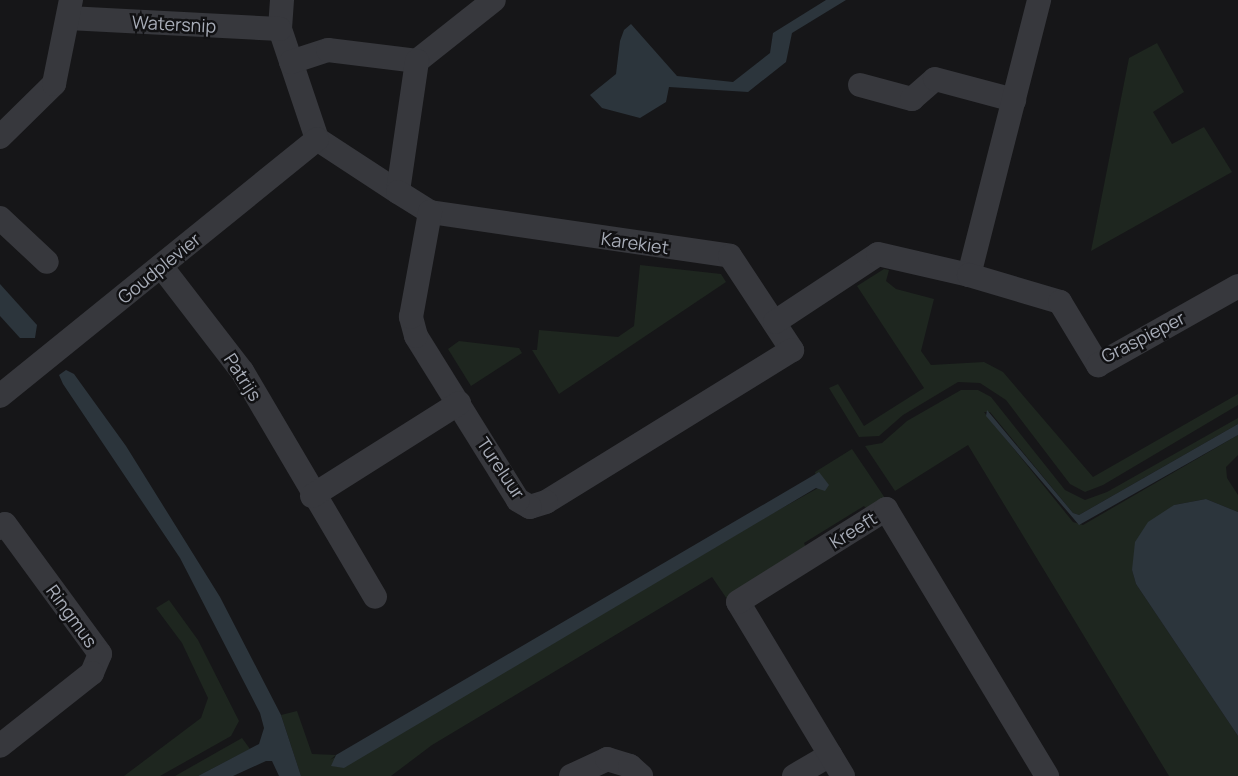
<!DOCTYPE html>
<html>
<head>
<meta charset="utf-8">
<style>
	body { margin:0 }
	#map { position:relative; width:1238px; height:776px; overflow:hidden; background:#161618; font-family:Manrope,sans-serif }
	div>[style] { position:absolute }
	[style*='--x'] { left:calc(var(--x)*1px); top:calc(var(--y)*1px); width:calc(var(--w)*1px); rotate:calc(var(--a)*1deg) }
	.green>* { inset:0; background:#1e261f }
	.water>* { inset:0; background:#2c353c }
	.minor>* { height:24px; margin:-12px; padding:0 12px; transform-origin:12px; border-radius:12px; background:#37383d }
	span { translate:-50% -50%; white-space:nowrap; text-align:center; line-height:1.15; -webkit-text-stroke:5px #111113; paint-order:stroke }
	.street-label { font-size:18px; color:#a8adb8 }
</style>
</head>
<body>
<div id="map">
	<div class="green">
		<div style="clip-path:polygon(1157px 43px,1184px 92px,1153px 112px,1172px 144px,1204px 127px,1232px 172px,1091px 251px,1129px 58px)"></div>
		<div style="clip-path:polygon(640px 265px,721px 274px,726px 282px,559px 394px,532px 350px,537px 350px,539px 330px,618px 337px,634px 326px)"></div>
		<div style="clip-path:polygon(884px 269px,889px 270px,886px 281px,896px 289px,934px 299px,921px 351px,931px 365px,984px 362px,1003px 372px,1093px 477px,1238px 394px,1238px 405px,1103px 485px,1085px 492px,1070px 484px,1006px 400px,980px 383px,958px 382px,903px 415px,879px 436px,859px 437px,829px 388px,838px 384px,864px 426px,924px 388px,857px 286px)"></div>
		<div style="clip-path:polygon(459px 341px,519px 348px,522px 353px,471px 386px,448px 349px)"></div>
		<div style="clip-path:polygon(961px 390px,978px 390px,991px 397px,1065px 490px,1085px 500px,1107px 492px,1238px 418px,1238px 424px,1079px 515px,1073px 513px,990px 412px,984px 412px,1073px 522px,1083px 525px,1238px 435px,1238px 455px,1226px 467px,1227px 478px,1238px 495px,1238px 512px,1206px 499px,1174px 505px,1132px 570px,1136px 584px,1238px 736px,1238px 776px,1169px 776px,968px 445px,895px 491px,865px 446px,882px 443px,907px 421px)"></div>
		<div style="clip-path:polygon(852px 449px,885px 498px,867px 509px,864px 506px,804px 543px,807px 550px,727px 599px,712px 577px,432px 745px,391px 776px,301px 776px,281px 715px,297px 711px,312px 754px,336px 755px,330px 760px,818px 488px,815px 472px)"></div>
		<div style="clip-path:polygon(169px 600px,198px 640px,239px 721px,231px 736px,160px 776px,124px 776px,201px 718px,208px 698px,182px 643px,156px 608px)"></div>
		<div style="clip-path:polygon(242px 738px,250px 749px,198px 776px,175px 776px)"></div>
	</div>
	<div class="water">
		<div style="clip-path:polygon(826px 0,846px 0,792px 33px,786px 62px,748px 92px,669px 87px,666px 102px,640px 118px,602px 108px,590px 95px,616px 74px,620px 41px,624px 30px,631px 24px,677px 76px,733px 82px,770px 53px,773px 33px)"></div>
		<div style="clip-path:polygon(0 284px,37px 325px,35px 338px,20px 338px,0 316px)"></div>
		<div style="clip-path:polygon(66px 370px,74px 374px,126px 446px,220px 597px,281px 715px,301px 776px,279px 776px,272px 761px,266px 761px,233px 776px,198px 776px,259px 744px,264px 728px,260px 713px,180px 558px,63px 384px,59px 375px)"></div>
		<div style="clip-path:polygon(987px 410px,1073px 513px,1079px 515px,1238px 424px,1238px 435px,1079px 525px,986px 416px)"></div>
		<div style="clip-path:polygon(819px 472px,829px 485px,825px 491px,816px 488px,344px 768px,331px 766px,336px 755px)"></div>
		<div style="clip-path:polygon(1206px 499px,1238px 512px,1238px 736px,1136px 584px,1132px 570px,1135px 542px,1148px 522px,1174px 505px)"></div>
	</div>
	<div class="minor">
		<div style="--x:282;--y:0;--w:29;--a:94"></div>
		<div style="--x:280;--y:29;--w:116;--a:71.4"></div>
		<div style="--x:317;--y:139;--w:97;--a:33.2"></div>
		<div style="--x:68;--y:18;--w:212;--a:3"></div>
		<div style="--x:417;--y:61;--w:98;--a:-38.4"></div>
		<div style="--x:291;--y:62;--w:39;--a:-18"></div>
		<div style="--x:328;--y:50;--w:90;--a:7"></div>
		<div style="--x:417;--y:61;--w:132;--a:98.3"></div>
		<div style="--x:398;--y:192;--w:38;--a:32"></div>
		<div style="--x:430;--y:212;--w:303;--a:8.3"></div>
		<div style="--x:730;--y:256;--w:113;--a:56.6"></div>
		<div style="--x:792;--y:350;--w:289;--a:148.3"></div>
		<div style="--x:546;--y:502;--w:17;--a:163"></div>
		<div style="--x:530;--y:507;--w:14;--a:-150"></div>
		<div style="--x:518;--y:500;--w:193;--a:-121.9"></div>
		<div style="--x:416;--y:336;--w:20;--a:-105"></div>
		<div style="--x:411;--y:317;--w:107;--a:-79.7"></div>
		<div style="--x:860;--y:85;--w:54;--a:15.1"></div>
		<div style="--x:912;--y:99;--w:30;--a:-41"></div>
		<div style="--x:935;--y:79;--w:82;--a:14.9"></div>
		<div style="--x:0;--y:137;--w:76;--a:-44.5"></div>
		<div style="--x:54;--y:84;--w:86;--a:-78.6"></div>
		<div style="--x:0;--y:218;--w:64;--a:43.1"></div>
		<div style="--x:161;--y:266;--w:133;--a:52.4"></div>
		<div style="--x:242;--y:371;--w:262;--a:59.5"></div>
		<div style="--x:969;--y:275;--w:284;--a:-75.7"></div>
		<div style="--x:775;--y:322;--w:123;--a:-33.4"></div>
		<div style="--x:878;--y:254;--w:93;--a:13"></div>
		<div style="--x:969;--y:275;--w:95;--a:16.5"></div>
		<div style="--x:1060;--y:302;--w:74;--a:58.9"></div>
		<div style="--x:1098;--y:365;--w:161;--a:-29.4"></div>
		<div style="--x:0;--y:396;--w:408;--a:-39"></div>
		<div style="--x:312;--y:496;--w:174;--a:-32.3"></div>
		<div style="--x:0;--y:528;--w:6;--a:-39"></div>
		<div style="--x:5;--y:524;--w:161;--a:53.8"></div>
		<div style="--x:100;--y:654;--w:21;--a:113"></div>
		<div style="--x:92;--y:673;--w:117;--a:141.6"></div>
		<div style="--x:571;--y:776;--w:40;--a:-25"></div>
		<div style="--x:607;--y:759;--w:24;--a:17"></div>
		<div style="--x:630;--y:766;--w:15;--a:42"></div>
		<div style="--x:794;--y:776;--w:42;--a:-30.3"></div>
		<div style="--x:843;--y:776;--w:203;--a:-121.1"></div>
		<div style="--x:738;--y:602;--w:175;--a:-32.1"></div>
		<div style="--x:886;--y:509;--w:312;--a:58.9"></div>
	</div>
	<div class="street-label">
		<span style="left:174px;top:24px;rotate:3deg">Watersnip</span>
		<span style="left:635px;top:243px;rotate:8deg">Karekiet</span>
		<span style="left:159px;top:268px;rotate:-39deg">Goudplevier</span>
		<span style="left:1143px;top:337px;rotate:-27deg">Graspieper</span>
		<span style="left:243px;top:377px;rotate:57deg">Patrijs</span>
		<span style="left:501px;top:468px;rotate:56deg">Tureluur</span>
		<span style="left:853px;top:530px;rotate:-32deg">Kreeft</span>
		<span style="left:72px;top:616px;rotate:54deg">Ringmus</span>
	</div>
</div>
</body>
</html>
